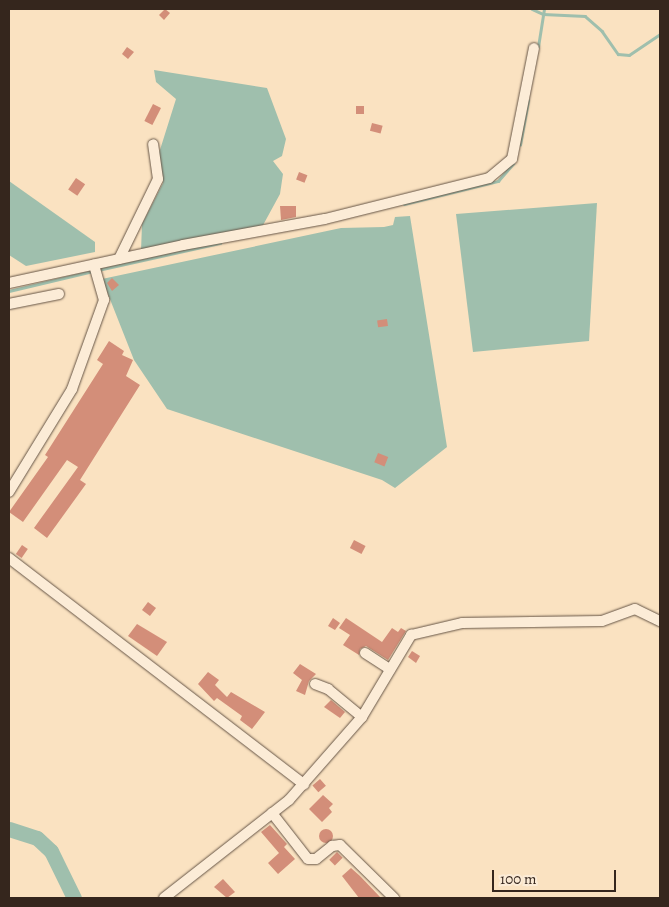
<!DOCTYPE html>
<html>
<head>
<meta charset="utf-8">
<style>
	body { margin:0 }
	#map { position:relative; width:669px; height:907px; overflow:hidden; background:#fae2c1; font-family:Alegreya,serif }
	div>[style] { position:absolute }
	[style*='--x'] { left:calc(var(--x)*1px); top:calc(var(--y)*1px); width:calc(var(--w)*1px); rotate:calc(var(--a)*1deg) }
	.water>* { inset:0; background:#9fbfad }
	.stream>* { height:2.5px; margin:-1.25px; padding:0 1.25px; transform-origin:1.25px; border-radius:1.25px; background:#9fbfad }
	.river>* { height:15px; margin:-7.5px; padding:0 7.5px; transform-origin:7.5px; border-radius:7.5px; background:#9fbfad }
	.building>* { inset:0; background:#d38e79; transform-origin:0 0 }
	.round { border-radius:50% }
	.roads { filter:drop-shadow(0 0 1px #665546) drop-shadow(0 0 1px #665546) }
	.minor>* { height:10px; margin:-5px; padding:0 5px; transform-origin:5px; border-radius:5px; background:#fcecd7 }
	span { translate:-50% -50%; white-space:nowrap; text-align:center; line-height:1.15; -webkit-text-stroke:4px #fcecd7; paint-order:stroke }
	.frame { position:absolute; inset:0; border:10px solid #35261d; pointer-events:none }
	.scale { position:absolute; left:492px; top:870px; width:124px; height:22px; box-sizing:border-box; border:2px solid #35261d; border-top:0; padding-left:6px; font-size:15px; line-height:18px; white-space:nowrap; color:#35261d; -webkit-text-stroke:4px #fcecd7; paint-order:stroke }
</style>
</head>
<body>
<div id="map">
	<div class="water">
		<div style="clip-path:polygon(154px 70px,267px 88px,286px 139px,282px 156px,273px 161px,283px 174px,280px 194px,262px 227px,141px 251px,142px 224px,163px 183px,159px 153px,176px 99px,156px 82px)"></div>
		<div style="clip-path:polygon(9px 181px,95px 242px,95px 252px,26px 266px,9px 255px)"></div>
		<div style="clip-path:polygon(597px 203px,589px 341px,473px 352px,456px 214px)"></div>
		<div style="clip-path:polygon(410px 216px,447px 447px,395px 488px,382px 480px,167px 409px,134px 360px,102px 279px,341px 228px,384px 227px,393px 225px,395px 217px)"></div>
	</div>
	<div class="stream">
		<div style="--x:532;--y:9;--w:12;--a:24"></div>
		<div style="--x:543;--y:14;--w:42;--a:2.7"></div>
		<div style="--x:585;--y:16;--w:23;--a:41"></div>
		<div style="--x:602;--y:31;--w:28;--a:55"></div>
		<div style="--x:618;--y:54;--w:11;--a:5"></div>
		<div style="--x:629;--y:55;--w:37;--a:-34"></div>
		<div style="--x:538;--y:47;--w:38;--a:-81"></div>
		<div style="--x:520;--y:145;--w:45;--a:-79.7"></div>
		<div style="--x:404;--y:204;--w:97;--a:-13.7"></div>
		<div style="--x:498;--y:181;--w:23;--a:-49"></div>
		<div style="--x:98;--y:270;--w:125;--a:-12.5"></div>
		<div style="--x:9;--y:291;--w:86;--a:-13.4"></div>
	</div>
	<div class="river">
		<div style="--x:9;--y:829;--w:29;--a:18"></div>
		<div style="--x:37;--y:838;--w:19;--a:43"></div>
		<div style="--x:51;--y:851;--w:52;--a:63.9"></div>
	</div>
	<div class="building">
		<div style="clip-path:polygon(165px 9px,170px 13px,164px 20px,159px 15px)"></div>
		<div style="clip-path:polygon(127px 47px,134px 52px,128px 59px,122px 54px)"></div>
		<div style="left:153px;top:104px;width:9px;height:19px;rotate:27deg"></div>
		<div style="left:356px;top:106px;width:8px;height:8px"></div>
		<div style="left:372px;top:123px;width:11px;height:8px;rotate:15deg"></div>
		<div style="left:299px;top:172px;width:9px;height:8px;rotate:21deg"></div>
		<div style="left:76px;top:178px;width:11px;height:14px;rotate:34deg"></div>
		<div style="clip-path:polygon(280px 206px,296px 206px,296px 217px,281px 220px)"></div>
		<div style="clip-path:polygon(112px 278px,119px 285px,112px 291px,107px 283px)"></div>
		<div style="left:387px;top:319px;width:7px;height:10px;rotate:82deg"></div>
		<div style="clip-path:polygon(109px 341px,124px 351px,122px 355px,133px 360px,126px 376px,140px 385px,80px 480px,86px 484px,47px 538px,34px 528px,78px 467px,67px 460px,23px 522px,9px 512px,48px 457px,45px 455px,103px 364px,97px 360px)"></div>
		<div style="left:378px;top:453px;width:11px;height:10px;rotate:22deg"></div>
		<div style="left:354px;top:540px;width:13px;height:9px;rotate:27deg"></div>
		<div style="left:22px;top:545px;width:7px;height:11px;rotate:34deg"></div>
		<div style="left:148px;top:602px;width:10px;height:10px;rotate:37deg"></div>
		<div style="clip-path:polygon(333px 618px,340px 623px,335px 630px,328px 626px)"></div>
		<div style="clip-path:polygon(346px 618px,382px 642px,392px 628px,398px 632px,401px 628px,406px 631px,388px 660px,366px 646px,360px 649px,359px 655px,343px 645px,350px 635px,339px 628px)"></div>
		<div style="clip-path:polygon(137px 624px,167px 642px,157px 656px,128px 636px)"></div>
		<div style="clip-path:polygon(412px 651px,420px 656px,416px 663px,408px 657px)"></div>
		<div style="clip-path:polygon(300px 664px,316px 674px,309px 681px,305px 695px,296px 691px,302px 680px,293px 673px)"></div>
		<div style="clip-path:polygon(208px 672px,219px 680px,215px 685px,227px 697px,231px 692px,265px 712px,252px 729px,240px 720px,242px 716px,217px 698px,214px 701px,198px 684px)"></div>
		<div style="clip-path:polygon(331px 700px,345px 712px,340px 718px,324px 707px)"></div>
		<div style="left:320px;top:779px;width:9px;height:10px;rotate:49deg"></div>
		<div style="clip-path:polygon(323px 795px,333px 804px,329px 808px,332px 812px,322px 822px,309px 809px)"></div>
		<div style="clip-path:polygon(270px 825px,287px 844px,284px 847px,295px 859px,278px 874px,268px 863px,279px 853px,261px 832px)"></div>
		<div class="round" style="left:319px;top:829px;width:14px;height:14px"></div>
		<div style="left:337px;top:852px;width:8px;height:11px;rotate:45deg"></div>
		<div style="clip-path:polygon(351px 868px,360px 876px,381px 898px,359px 898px,342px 876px)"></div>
		<div style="clip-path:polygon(223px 879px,235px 892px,227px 898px,214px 887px)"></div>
	</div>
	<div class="roads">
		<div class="minor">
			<div style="--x:119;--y:259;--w:89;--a:-64"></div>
			<div style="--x:158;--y:179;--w:35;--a:-98"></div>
			<div style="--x:9;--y:283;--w:178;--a:-12.3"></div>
			<div style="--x:183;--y:245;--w:144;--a:-10.4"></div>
			<div style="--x:325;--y:219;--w:169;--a:-14"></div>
			<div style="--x:489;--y:178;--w:30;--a:-40"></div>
			<div style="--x:512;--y:159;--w:113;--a:-78.8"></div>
			<div style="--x:9;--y:304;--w:51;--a:-11.3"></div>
			<div style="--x:9;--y:492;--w:121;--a:-58.5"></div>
			<div style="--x:72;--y:389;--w:95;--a:-70.2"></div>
			<div style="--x:104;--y:300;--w:37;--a:-106"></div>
			<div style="--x:9;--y:558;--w:372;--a:37.5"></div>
			<div style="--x:365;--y:653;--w:30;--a:33"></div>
			<div style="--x:315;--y:684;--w:14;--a:21"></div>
			<div style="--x:328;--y:689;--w:44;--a:39.5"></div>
			<div style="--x:272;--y:813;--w:58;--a:52"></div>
			<div style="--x:308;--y:859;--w:8;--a:0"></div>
			<div style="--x:316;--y:859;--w:21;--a:-39"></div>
			<div style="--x:332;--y:846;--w:8;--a:-7"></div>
			<div style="--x:340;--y:845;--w:76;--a:44.5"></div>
			<div style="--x:164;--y:898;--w:159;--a:-38.1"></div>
			<div style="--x:289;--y:800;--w:111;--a:-48.7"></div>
			<div style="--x:362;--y:717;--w:96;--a:-59.1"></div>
			<div style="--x:411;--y:635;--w:52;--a:-13.2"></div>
			<div style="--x:462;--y:623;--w:140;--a:-0.8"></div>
			<div style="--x:602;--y:621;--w:35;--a:-20"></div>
			<div style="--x:635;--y:609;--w:28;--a:26"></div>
		</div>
	</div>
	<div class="frame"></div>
	<div class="scale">100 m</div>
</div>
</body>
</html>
